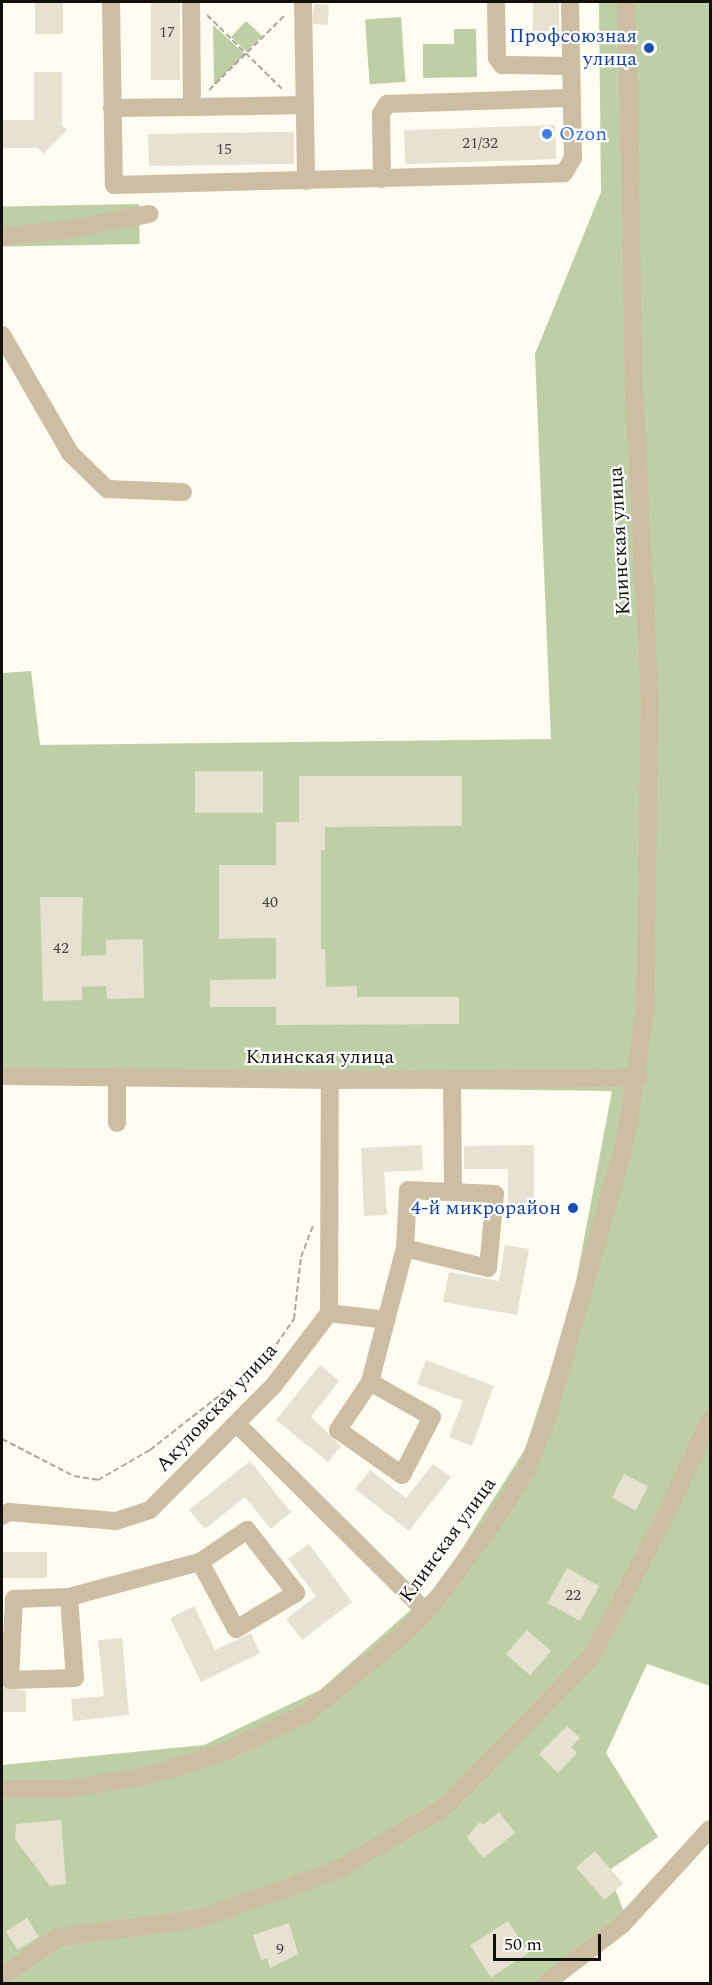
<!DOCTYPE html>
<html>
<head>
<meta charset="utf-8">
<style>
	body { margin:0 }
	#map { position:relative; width:712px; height:1985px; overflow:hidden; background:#fefbf1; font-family:Spectral,serif }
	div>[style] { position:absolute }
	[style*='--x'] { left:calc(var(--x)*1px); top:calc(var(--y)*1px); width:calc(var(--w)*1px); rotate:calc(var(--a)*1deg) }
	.green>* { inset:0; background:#bfcfa5; transform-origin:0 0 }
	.building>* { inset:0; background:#e7e1d2; transform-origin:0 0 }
	.path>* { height:2px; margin-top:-1px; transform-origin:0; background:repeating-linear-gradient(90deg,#a9a69e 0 6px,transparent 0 9px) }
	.minor>* { height:18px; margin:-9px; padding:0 9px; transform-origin:9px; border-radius:9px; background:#cdbda2 }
	.dots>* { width:16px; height:16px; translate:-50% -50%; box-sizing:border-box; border:3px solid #fff; border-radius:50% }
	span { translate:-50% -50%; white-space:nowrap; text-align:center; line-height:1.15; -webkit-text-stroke:4.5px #fff; paint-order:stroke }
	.number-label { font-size:16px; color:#47443d }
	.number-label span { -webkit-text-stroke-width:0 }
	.transit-label { font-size:20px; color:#164399 }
	.right { translate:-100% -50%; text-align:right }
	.shop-label { font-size:20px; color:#366cbe }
	.left { translate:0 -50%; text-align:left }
	.street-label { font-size:20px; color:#12100b }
	.frame { position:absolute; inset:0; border:3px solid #12100b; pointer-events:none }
	.scale { position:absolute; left:493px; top:1934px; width:108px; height:27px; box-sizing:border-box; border:3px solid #12100b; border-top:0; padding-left:8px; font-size:18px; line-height:21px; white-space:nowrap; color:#12100b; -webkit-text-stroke:4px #fff; paint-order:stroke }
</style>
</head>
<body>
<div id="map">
	<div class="green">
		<div style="clip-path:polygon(599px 2px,710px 2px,710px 1686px,647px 1664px,606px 1753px,658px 1837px,608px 1871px,630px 1927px,556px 1983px,2px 1983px,2px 1765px,204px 1745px,320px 1690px,439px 1585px,525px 1449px,571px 1308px,612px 1091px,2px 1084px,2px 673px,31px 671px,40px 745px,551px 739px,535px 354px,601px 192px)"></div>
		<div style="left:401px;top:17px;width:65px;height:36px;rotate:86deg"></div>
		<div style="left:246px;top:21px;width:22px;height:22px;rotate:43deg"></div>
		<div style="clip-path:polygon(213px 25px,245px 54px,214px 85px)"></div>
		<div style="clip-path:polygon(454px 29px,476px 29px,477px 77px,423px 78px,423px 44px,454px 44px)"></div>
		<div style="left:139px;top:204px;width:40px;height:137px;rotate:89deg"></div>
	</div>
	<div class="building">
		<div style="left:35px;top:2px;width:28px;height:32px"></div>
		<div style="left:151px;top:2px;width:29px;height:78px"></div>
		<div style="left:533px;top:2px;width:26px;height:29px"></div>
		<div style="left:314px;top:4px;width:15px;height:20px;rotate:4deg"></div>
		<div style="clip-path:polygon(34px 72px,62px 72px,62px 125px,67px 130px,43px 154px,38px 148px,2px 148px,2px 120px,34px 120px)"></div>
		<div style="left:555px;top:125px;width:34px;height:151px;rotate:88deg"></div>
		<div style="clip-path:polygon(274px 132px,294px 132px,294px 164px,149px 166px,148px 134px)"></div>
		<div style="left:195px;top:771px;width:68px;height:42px"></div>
		<div style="clip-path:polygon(299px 776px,462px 776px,462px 826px,325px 827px,325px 850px,321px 850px,321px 949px,325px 949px,326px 987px,357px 986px,357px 997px,459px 997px,459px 1024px,276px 1025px,276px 1007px,210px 1007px,210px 980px,276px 979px,276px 938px,219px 939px,219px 865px,276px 865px,276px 822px,299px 822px)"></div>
		<div style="clip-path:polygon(40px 897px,83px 897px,81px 956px,106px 955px,106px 940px,143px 939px,144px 998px,107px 999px,106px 986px,82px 987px,82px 1000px,43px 1001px)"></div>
		<div style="clip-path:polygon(422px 1145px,423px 1170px,384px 1172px,387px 1215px,364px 1216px,361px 1148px)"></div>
		<div style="clip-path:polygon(534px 1145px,534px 1210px,508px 1210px,508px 1169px,464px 1169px,464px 1146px)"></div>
		<div style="clip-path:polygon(505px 1245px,529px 1249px,517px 1315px,443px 1302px,449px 1272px,499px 1281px)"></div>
		<div style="clip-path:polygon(426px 1360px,494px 1386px,472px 1446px,449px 1437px,463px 1401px,417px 1384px)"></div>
		<div style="clip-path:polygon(320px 1365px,339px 1381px,311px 1417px,341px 1446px,328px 1462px,276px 1420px)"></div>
		<div style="clip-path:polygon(250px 1461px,291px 1512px,271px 1529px,245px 1497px,205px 1529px,189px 1510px)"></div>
		<div style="clip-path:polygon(433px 1464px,451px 1477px,409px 1531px,355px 1489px,370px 1470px,406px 1498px)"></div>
		<div style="left:624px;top:1474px;width:27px;height:27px;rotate:27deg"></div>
		<div style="clip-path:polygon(309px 1544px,352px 1602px,302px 1640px,286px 1619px,316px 1596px,288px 1559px)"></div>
		<div style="left:2px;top:1552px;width:45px;height:26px"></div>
		<div style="left:567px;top:1568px;width:37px;height:40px;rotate:29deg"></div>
		<div style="clip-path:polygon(194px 1606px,215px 1650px,251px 1633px,260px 1653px,201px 1682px,170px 1618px)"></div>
		<div style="left:527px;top:1630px;width:32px;height:32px;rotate:41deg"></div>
		<div style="clip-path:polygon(122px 1638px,129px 1715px,73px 1721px,71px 1699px,104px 1696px,98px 1640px)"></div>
		<div style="clip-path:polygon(2px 1687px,26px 1691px,26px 1712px,2px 1712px)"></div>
		<div style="clip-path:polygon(567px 1726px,580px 1738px,571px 1747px,577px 1753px,558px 1773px,539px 1754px)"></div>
		<div style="clip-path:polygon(499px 1812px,515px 1833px,483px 1858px,467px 1837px,480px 1822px,483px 1825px)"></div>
		<div style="clip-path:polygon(61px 1820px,66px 1884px,50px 1886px,15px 1839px,16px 1824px)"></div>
		<div style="left:595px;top:1851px;width:43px;height:25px;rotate:49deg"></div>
		<div style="left:27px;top:1918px;width:22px;height:25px;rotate:58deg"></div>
		<div style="left:508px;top:1921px;width:38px;height:45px;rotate:57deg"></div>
		<div style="clip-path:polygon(289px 1923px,298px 1954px,270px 1968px,267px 1958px,261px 1960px,253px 1935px)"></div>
	</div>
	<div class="path">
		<div style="--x:207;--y:15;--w:105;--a:44.6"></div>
		<div style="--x:209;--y:90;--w:108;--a:-44.6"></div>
		<div style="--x:2;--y:1439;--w:81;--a:27.2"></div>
		<div style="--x:74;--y:1476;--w:24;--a:9"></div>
		<div style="--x:98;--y:1480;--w:60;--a:-30"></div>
		<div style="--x:150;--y:1450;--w:147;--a:-38.1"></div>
		<div style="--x:266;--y:1359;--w:49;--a:-55"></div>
		<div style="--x:294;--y:1319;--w:62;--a:-83.6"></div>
		<div style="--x:301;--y:1257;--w:33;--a:-69"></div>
	</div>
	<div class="minor">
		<div style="--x:111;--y:2;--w:183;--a:89.1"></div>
		<div style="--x:114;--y:185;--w:450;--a:-1.5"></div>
		<div style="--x:564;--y:173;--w:17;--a:-59"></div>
		<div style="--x:573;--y:158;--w:156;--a:-91.1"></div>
		<div style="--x:303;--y:2;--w:179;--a:89"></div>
		<div style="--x:496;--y:2;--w:56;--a:89"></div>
		<div style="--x:497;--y:58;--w:9;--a:54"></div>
		<div style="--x:502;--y:65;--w:69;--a:0.8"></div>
		<div style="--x:192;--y:107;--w:113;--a:-1"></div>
		<div style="--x:112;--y:108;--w:80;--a:-0.7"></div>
		<div style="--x:192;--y:107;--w:105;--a:-90.5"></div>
		<div style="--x:382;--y:179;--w:65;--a:-90.9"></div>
		<div style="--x:381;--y:114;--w:12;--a:-59"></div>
		<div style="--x:387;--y:104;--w:185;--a:-1.9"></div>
		<div style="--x:2;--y:236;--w:64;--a:-5.4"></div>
		<div style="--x:66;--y:230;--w:85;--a:-10.9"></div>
		<div style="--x:2;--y:335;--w:136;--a:60"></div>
		<div style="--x:70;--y:453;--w:52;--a:44.2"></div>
		<div style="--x:107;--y:489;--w:76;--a:2.3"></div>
		<div style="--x:2;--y:1076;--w:328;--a:0.7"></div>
		<div style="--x:330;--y:1080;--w:308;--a:-0.4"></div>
		<div style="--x:117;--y:1076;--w:47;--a:90"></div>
		<div style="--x:452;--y:1079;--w:113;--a:89.5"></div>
		<div style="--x:329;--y:1313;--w:58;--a:6.9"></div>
		<div style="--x:370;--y:1382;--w:58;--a:123.7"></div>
		<div style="--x:338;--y:1430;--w:78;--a:35.1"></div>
		<div style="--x:402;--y:1475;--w:65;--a:-62.7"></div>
		<div style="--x:432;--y:1417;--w:71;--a:-150.6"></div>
		<div style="--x:370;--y:1382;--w:138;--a:-75.4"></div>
		<div style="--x:405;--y:1248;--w:58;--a:-87"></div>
		<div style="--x:408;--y:1190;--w:87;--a:2.6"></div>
		<div style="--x:495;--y:1194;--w:74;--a:95.4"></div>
		<div style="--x:488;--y:1268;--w:85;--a:-166.5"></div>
		<div style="--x:237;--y:1424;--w:267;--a:44.8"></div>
		<div style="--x:2;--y:1516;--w:8;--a:-30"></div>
		<div style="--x:9;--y:1512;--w:107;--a:4.8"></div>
		<div style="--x:116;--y:1521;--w:36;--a:-18"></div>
		<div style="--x:150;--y:1510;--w:176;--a:-45.2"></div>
		<div style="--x:274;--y:1385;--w:91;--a:-52.6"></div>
		<div style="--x:329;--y:1313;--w:233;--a:-89.8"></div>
		<div style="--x:69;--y:1597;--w:136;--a:-15"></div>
		<div style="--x:200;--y:1562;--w:57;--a:-34.2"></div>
		<div style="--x:247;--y:1530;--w:80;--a:52.1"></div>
		<div style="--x:296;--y:1593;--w:70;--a:149"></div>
		<div style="--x:236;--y:1629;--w:76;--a:-118.2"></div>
		<div style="--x:69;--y:1597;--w:81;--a:85.8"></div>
		<div style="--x:75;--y:1678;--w:65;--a:178.2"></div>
		<div style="--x:10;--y:1680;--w:81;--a:-87.2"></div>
		<div style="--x:14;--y:1599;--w:55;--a:-2.1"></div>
		<div style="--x:2;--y:1789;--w:65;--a:0"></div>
		<div style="--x:67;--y:1789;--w:85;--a:-9.5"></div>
		<div style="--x:151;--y:1775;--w:80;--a:-17.5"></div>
		<div style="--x:227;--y:1751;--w:92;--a:-25.7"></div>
		<div style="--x:310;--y:1711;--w:120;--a:-39.3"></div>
		<div style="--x:403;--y:1635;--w:48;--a:-46.7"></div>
		<div style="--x:436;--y:1600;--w:101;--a:-53.5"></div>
		<div style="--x:496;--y:1519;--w:59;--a:-58.2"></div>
		<div style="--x:527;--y:1469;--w:49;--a:-68.6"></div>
		<div style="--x:545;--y:1423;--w:296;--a:-74.1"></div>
		<div style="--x:626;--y:1138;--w:128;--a:-81.5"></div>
		<div style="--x:645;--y:1011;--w:308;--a:-89.1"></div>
		<div style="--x:650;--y:703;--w:320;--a:-92.9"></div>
		<div style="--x:634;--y:383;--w:381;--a:-91.1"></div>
		<div style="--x:2;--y:1977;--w:69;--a:-35.5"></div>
		<div style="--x:58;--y:1937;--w:142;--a:-7.3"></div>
		<div style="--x:199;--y:1919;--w:146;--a:-19.5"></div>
		<div style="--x:337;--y:1870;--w:125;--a:-30.3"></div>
		<div style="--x:445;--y:1807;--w:209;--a:-45.8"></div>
		<div style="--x:591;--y:1657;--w:158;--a:-62.1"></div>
		<div style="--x:665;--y:1517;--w:108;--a:-65.3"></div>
		<div style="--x:545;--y:1984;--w:97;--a:-37.5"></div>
		<div style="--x:622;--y:1925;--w:130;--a:-47.5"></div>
	</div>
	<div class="dots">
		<div style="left:649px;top:48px;background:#1a4fb4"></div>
		<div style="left:547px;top:134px;background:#3f7fe0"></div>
		<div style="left:573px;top:1208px;background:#1a4fb4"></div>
	</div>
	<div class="number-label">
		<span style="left:167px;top:32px">17</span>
		<span style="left:480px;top:143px">21/32</span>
		<span style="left:224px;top:149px">15</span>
		<span style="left:270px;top:902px">40</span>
		<span style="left:61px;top:948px">42</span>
		<span style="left:573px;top:1595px">22</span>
		<span style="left:280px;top:1949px">9</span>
	</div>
	<div class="transit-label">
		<span class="right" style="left:637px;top:48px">Профсоюзная<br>улица</span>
		<span class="right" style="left:561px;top:1208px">4-й микрорайон</span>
	</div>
	<div class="shop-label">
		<span class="left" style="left:559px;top:134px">Ozon</span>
	</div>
	<div class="street-label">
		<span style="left:620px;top:541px;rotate:-93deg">Клинская улица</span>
		<span style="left:320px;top:1057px">Клинская улица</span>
		<span style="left:217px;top:1408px;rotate:-47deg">Акуловская улица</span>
		<span style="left:448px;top:1540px;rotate:-54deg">Клинская улица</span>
	</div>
	<div class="frame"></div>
	<div class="scale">50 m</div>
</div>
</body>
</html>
